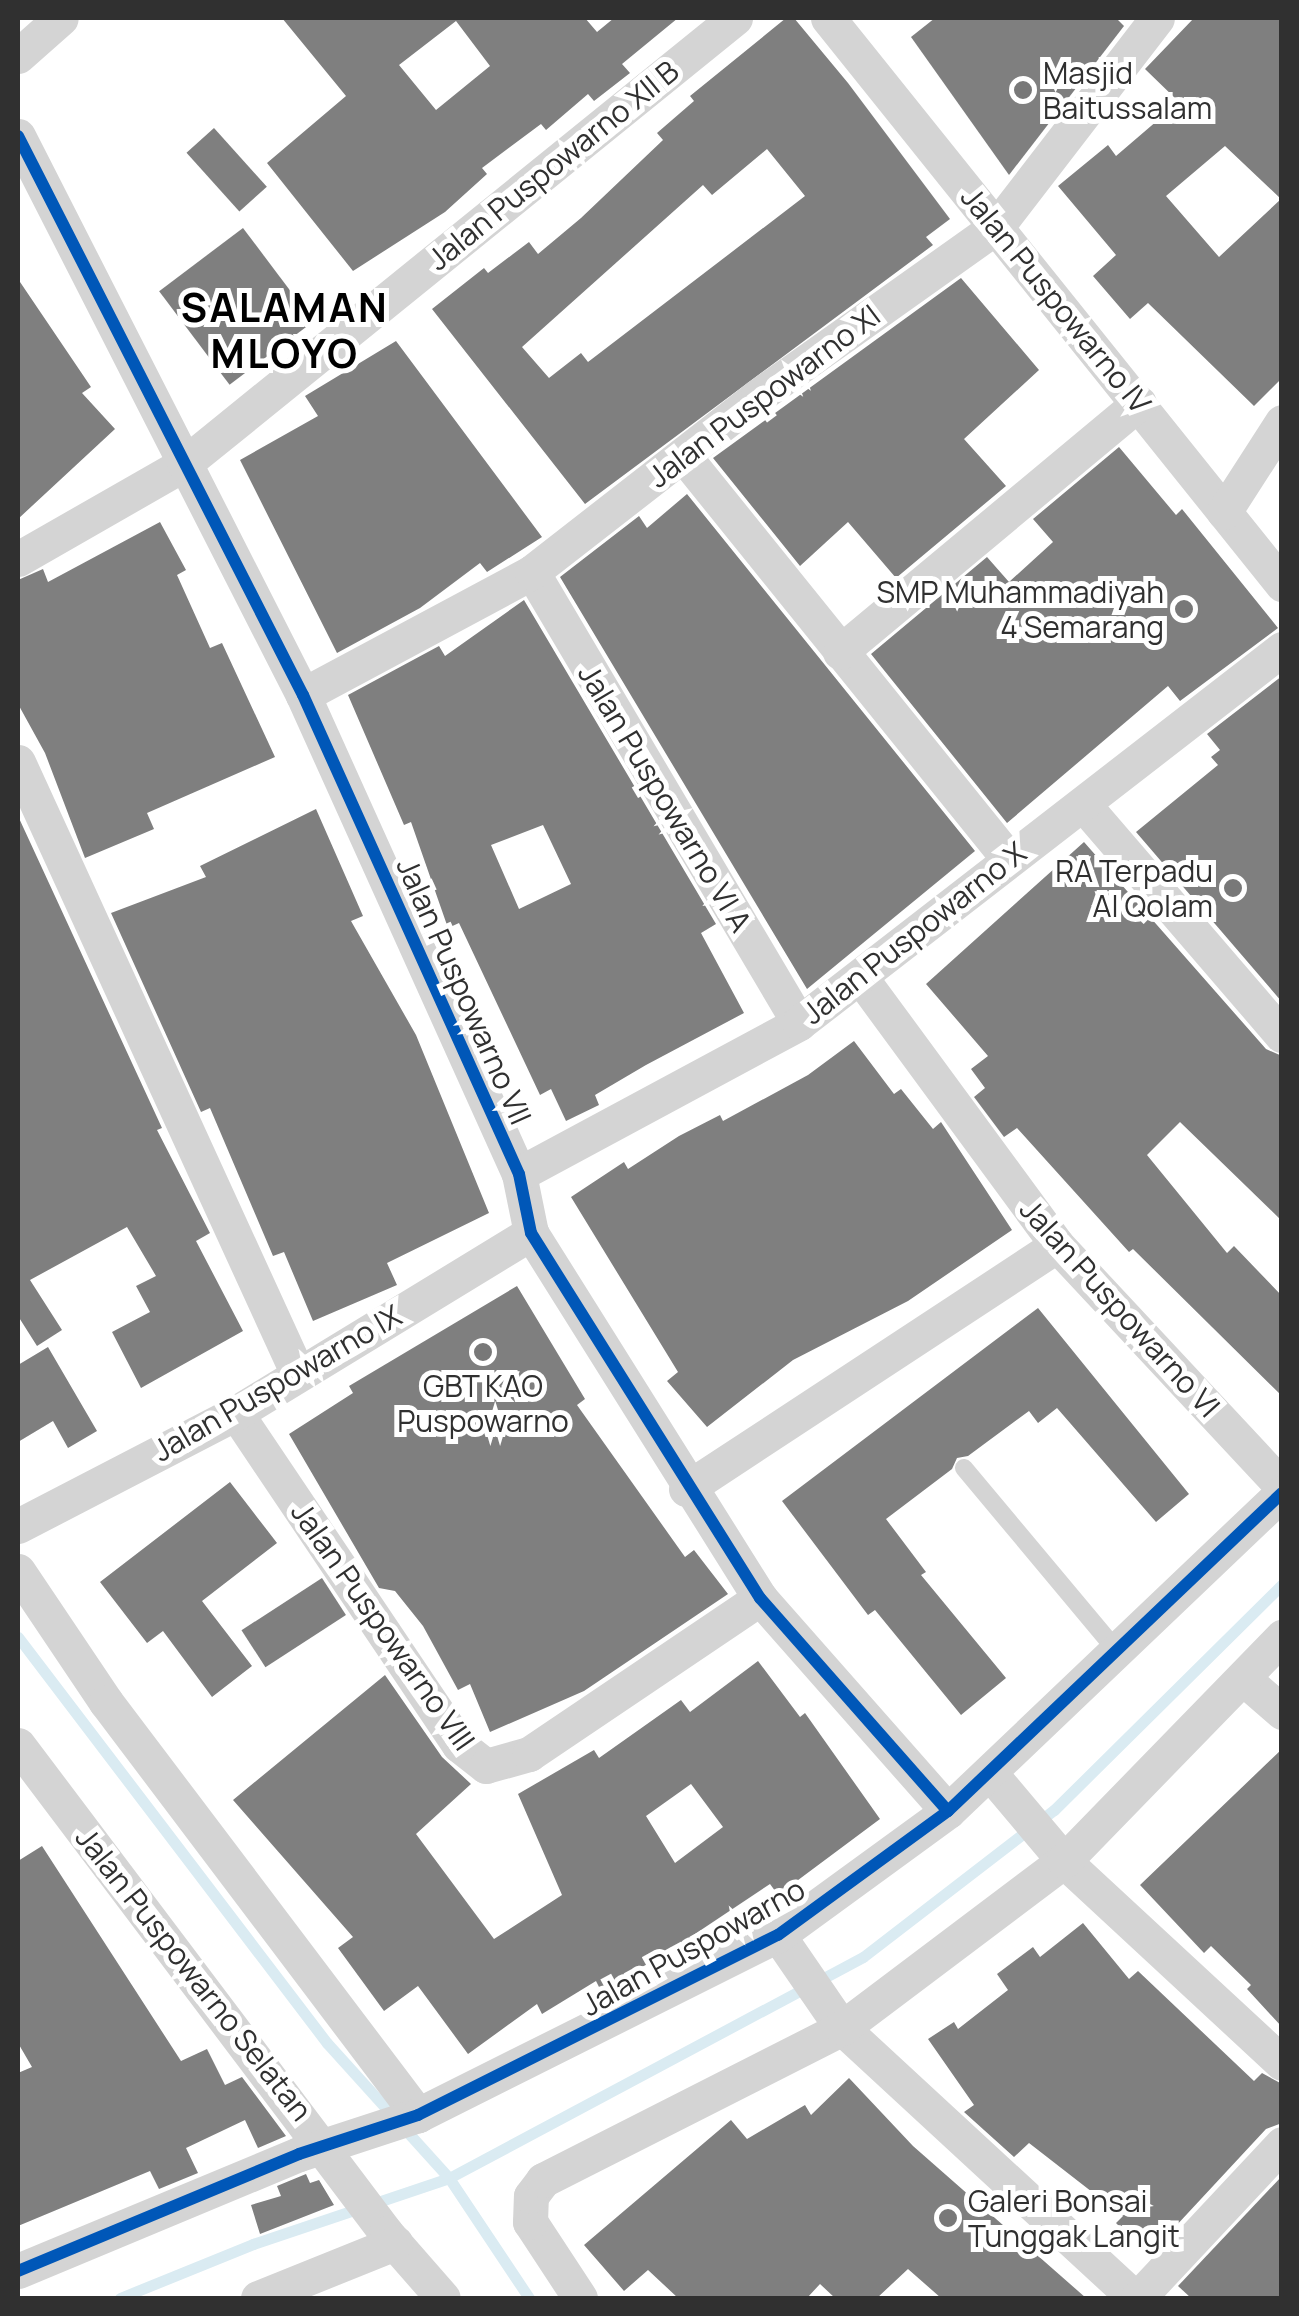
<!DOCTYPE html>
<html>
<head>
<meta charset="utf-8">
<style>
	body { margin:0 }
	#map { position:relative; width:1299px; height:2316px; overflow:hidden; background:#fff; font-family:Manrope,sans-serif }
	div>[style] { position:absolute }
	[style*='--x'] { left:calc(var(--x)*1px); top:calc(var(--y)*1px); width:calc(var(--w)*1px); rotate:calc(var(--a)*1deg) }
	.stream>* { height:11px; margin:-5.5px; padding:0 5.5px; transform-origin:5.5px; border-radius:5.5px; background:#daebf2 }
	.building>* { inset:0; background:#7f7f7f; transform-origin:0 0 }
	.service>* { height:18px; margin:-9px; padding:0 9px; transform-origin:9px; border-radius:9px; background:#d4d4d4 }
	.minor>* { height:35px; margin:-17.5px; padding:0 17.5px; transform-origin:17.5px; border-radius:17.5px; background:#d4d4d4 }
	.cycleway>* { height:12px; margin:-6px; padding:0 6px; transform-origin:6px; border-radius:6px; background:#0057b8 }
	.dots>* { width:28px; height:28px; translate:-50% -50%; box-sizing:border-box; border:5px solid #fff; border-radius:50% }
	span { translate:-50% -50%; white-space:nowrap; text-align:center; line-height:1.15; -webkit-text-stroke:10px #fff; paint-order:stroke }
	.poi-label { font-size:30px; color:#303030 }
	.left { translate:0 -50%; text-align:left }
	.right { translate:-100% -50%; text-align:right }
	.street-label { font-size:30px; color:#303030 }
	.district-label { font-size:40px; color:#000; font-weight:700; letter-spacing:2.5px }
	.frame { position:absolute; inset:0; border:20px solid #303030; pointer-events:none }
</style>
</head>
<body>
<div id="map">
	<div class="stream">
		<div style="--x:18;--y:1637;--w:510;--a:52.73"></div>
		<div style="--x:327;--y:2043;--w:182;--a:47.9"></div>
		<div style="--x:449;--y:2178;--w:144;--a:56.3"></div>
		<div style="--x:120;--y:2298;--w:144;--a:-22.1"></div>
		<div style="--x:253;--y:2244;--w:207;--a:-18.6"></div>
		<div style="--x:449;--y:2178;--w:469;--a:-28.1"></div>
		<div style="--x:863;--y:1957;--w:241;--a:-37.6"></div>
		<div style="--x:1054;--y:1810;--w:321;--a:-44.7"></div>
	</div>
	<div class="building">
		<div style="clip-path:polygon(evenodd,282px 18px,585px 18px,597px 32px,614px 18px,678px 18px,622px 64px,630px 73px,594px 101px,588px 94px,546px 130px,541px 124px,482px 168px,487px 174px,445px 212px,353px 271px,267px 163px,346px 96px,282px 18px,456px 21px,490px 66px,436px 110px,399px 65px,456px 21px)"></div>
		<div style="clip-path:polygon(evenodd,786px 18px,794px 18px,848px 83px,950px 219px,926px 237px,933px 245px,585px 504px,432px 309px,484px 268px,488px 273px,529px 242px,538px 254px,581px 218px,663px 140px,657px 133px,694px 101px,690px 96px,786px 18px,767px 149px,805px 196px,588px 362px,581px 353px,549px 378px,522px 347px,703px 185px,712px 195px,767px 149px)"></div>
		<div style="clip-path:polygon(935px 18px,1116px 18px,1124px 26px,1009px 175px,911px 37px)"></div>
		<div style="clip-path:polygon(evenodd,1194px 18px,1282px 18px,1282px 378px,1254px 406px,1148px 303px,1130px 319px,1093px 276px,1116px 255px,1058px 186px,1108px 145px,1116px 156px,1179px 102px,1145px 69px,1194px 18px,1225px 146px,1281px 199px,1219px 257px,1166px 196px,1225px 146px)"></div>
		<div style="left:214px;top:128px;width:79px;height:37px;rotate:48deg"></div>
		<div style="left:243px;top:228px;width:117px;height:105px;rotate:53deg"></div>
		<div style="clip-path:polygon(961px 278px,1039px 370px,964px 439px,1006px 486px,896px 578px,848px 522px,800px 566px,713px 458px)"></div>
		<div style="clip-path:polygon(18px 279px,91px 387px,82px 393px,115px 429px,18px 519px)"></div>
		<div style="clip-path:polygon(396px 341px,542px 537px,487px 572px,480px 563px,420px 608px,337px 653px,240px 460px,318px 416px,305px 396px)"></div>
		<div style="clip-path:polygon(1119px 447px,1176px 515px,1182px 509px,1278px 628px,1180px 701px,1168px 686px,1007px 823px,871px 654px,987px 557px,1009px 582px,1053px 542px,1033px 519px)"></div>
		<div style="clip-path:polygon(687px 494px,975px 851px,807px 989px,560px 577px,639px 516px,647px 528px)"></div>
		<div style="clip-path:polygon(160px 522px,186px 570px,177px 575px,210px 648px,222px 643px,275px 757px,147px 813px,154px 829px,85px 858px,45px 753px,18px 704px,18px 580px,43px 569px,48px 582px)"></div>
		<div style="clip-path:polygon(evenodd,524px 600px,716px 924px,701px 933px,744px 1013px,646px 1065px,595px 1095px,599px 1105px,566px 1121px,551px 1089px,540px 1095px,459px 923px,448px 928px,411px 822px,404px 825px,348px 695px,439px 646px,445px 656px,524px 600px,543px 825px,571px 884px,519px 909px,491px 845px,543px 825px)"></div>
		<div style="clip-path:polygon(1282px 676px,1282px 1002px,1136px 832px,1218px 765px,1211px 757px,1220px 750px,1207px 734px)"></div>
		<div style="clip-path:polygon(316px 809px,363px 916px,351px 921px,416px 1035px,489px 1213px,387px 1263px,397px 1285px,313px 1321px,284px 1252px,273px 1256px,210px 1108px,201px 1112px,111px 913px,206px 877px,200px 866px)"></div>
		<div style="clip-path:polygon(18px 816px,162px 1128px,157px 1130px,210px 1233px,196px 1241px,243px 1331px,141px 1388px,112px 1332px,150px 1312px,136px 1286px,156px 1276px,127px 1227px,30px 1280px,62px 1330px,37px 1346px,18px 1316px)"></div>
		<div style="clip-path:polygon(1084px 842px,1266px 1049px,1282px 1056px,1282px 1221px,1180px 1122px,1147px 1155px,1227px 1253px,1234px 1246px,1282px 1296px,1282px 1396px,1133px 1249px,1129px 1252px,1017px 1128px,1004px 1137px,974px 1097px,985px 1088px,971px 1069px,988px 1056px,926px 984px)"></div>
		<div style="clip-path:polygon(854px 1041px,894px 1094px,901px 1089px,933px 1129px,941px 1122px,1012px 1230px,908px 1301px,793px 1360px,707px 1427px,667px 1381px,678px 1372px,571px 1197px,624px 1162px,628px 1169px,679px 1136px,720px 1115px,723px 1121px,808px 1075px)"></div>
		<div style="clip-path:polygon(517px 1286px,585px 1399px,577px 1405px,685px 1557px,694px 1550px,728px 1594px,584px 1691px,490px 1732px,470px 1684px,458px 1690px,423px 1626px,395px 1591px,379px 1588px,289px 1434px,353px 1393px,349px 1386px)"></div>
		<div style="clip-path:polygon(1038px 1308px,1189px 1494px,1156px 1522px,1057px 1408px,1038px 1423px,1029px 1411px,968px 1456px,957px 1458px,952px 1469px,886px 1519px,926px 1572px,921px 1575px,1006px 1678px,961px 1715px,875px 1610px,868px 1615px,782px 1501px)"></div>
		<div style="clip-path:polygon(48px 1347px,97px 1431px,68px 1448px,53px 1421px,18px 1442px,18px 1365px)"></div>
		<div style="clip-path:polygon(230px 1482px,277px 1543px,202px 1601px,252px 1666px,212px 1697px,163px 1631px,147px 1643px,100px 1582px)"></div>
		<div style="left:322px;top:1578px;width:44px;height:96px;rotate:57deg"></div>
		<div style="clip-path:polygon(evenodd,758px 1661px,800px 1717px,805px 1713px,880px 1819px,778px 1895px,770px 1884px,659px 1958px,600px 1989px,596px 1981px,542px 2014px,537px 2004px,468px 2054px,418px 1986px,384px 2011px,338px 1948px,353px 1937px,233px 1800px,385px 1675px,442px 1757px,471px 1784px,416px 1834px,494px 1939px,562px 1895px,518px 1794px,594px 1750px,599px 1758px,681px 1700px,690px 1712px,758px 1661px,691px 1784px,723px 1827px,675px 1863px,646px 1816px,691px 1784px)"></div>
		<div style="clip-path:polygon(1282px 1749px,1282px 2027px,1247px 1989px,1251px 1985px,1211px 1946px,1204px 1953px,1140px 1885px)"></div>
		<div style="clip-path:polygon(42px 1846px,181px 2061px,207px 2049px,225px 2085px,242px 2077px,286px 2136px,258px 2148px,245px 2120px,186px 2148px,198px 2173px,159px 2189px,150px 2171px,18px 2226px,18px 2073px,32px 2067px,18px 2043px,18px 1861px)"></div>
		<div style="clip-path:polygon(1083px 1923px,1129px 1979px,1138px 1971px,1254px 2081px,1262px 2073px,1282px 2084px,1282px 2123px,1266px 2129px,1148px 2256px,1116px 2223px,1123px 2216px,1029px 2143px,1014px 2157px,964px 2112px,974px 2105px,928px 2039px,954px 2022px,958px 2029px,1008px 1990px,997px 1974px,1033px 1947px,1040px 1957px)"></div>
		<div style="clip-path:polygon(849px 2078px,913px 2146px,1086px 2298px,941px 2298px,908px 2269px,877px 2298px,835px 2298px,820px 2284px,807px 2298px,678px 2298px,648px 2270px,624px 2291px,584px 2245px,731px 2120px,747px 2139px,805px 2105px,811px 2115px)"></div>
		<div style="clip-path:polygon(306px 2174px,310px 2183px,319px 2180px,334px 2205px,260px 2234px,251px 2205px,281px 2196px,277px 2186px)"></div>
		<div style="clip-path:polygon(1282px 2176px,1282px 2298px,1191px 2298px,1178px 2286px)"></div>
	</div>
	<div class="service">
		<div style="--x:964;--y:1468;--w:239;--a:50.1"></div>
	</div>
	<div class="minor">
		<div style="--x:828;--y:18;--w:726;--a:51.27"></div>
		<div style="--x:18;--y:56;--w:57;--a:-41.5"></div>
		<div style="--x:18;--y:136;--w:627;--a:62.99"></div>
		<div style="--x:303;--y:695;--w:525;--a:65.73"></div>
		<div style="--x:519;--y:1174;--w:60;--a:78.5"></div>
		<div style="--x:531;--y:1233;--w:431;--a:57.9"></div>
		<div style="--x:760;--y:1598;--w:284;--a:48.6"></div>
		<div style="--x:683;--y:455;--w:518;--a:51.12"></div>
		<div style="--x:1224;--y:512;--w:107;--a:-57.2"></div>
		<div style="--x:18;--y:559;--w:191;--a:-29.8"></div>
		<div style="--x:184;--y:464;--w:709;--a:-38.99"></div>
		<div style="--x:532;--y:572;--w:524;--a:59.37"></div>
		<div style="--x:840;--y:652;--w:389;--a:-39.8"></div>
		<div style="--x:303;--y:695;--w:260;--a:-28.2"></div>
		<div style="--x:532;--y:572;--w:286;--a:-37.9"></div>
		<div style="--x:758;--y:396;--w:293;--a:-35.4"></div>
		<div style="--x:997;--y:226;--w:262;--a:-52.4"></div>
		<div style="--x:18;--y:762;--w:673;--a:65.42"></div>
		<div style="--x:1083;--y:804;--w:305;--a:49.3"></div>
		<div style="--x:861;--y:978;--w:331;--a:53.7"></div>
		<div style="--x:1057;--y:1245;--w:330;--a:47"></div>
		<div style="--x:519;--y:1174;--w:318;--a:-28.3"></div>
		<div style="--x:799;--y:1023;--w:611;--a:-37.75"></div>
		<div style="--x:236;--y:1413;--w:400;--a:56.1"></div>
		<div style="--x:459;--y:1745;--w:34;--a:38"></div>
		<div style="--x:486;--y:1766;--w:45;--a:-15.6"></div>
		<div style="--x:529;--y:1754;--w:279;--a:-34"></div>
		<div style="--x:686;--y:1489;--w:444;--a:-33.3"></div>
		<div style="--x:18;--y:1526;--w:246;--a:-27.4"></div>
		<div style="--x:236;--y:1413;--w:346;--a:-31.4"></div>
		<div style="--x:18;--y:1571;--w:158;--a:56.1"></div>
		<div style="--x:106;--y:1702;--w:518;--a:52.93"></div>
		<div style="--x:1243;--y:1678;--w:52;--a:41.1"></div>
		<div style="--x:18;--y:1745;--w:611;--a:52.98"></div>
		<div style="--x:386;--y:2233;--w:86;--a:48.8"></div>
		<div style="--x:990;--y:1773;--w:115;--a:49.9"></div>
		<div style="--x:1064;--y:1861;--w:297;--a:42.8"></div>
		<div style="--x:778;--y:1935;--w:113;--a:55.5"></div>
		<div style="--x:842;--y:2028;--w:398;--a:42.7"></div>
		<div style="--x:18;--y:2271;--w:304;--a:-22.6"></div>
		<div style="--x:299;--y:2154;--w:125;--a:-18.1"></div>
		<div style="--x:418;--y:2115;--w:402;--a:-26.6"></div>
		<div style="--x:778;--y:1935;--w:210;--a:-36.1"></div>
		<div style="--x:948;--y:1811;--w:461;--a:-43.6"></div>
		<div style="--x:258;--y:2298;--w:148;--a:-21.9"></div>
		<div style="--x:580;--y:2298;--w:91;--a:-123.3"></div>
		<div style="--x:530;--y:2222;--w:26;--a:-88"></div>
		<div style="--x:531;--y:2196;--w:20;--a:-53"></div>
		<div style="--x:543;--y:2180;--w:335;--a:-26.9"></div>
		<div style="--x:842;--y:2028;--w:278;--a:-37"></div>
		<div style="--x:1064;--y:1861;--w:313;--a:-45.8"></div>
		<div style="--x:1138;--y:2298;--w:211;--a:-46.9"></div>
	</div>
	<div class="cycleway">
		<div style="--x:18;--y:136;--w:627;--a:62.99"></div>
		<div style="--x:303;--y:695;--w:525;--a:65.73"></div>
		<div style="--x:519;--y:1174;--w:60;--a:78.5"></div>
		<div style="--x:531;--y:1233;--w:431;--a:57.9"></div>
		<div style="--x:760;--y:1598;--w:284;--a:48.6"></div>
		<div style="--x:18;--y:2271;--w:304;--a:-22.6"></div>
		<div style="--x:299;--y:2154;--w:125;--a:-18.1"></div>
		<div style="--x:418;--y:2115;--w:402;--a:-26.6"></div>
		<div style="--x:778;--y:1935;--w:210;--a:-36.1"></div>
		<div style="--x:948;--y:1811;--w:461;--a:-43.6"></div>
	</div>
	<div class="dots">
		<div style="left:1023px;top:90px;background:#787878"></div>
		<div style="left:1184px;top:609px;background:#787878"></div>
		<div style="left:1233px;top:888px;background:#787878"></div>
		<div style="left:483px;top:1352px;background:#787878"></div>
		<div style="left:948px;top:2218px;background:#787878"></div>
	</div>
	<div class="poi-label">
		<span class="left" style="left:1043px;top:90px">Masjid<br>Baitussalam</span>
		<span class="right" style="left:1164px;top:609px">SMP Muhammadiyah<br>4 Semarang</span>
		<span class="right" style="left:1213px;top:888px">RA Terpadu<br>Al Qolam</span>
		<span style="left:483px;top:1403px">GBT KAO<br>Puspowarno</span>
		<span class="left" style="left:968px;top:2218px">Galeri Bonsai<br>Tunggak Langit</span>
	</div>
	<div class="street-label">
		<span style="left:553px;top:165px;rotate:-39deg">Jalan Puspowarno XII B</span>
		<span style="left:1056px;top:300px;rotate:51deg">Jalan Puspowarno IV</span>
		<span style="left:764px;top:396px;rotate:-37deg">Jalan Puspowarno XI</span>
		<span style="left:665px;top:798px;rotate:59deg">Jalan Puspowarno VI A</span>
		<span style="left:914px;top:933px;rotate:-38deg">Jalan Puspowarno X</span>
		<span style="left:464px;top:991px;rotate:66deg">Jalan Puspowarno VII</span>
		<span style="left:1120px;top:1308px;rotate:48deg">Jalan Puspowarno VI</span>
		<span style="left:277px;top:1383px;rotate:-30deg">Jalan Puspowarno IX</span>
		<span style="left:383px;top:1626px;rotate:55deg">Jalan Puspowarno VIII</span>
		<span style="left:693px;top:1947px;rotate:-29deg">Jalan Puspowarno</span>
		<span style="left:194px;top:1974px;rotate:52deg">Jalan Puspowarno Selatan</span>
	</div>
	<div class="district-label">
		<span style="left:285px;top:330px">SALAMAN<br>MLOYO</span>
	</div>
	<div class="frame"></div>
</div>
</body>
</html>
